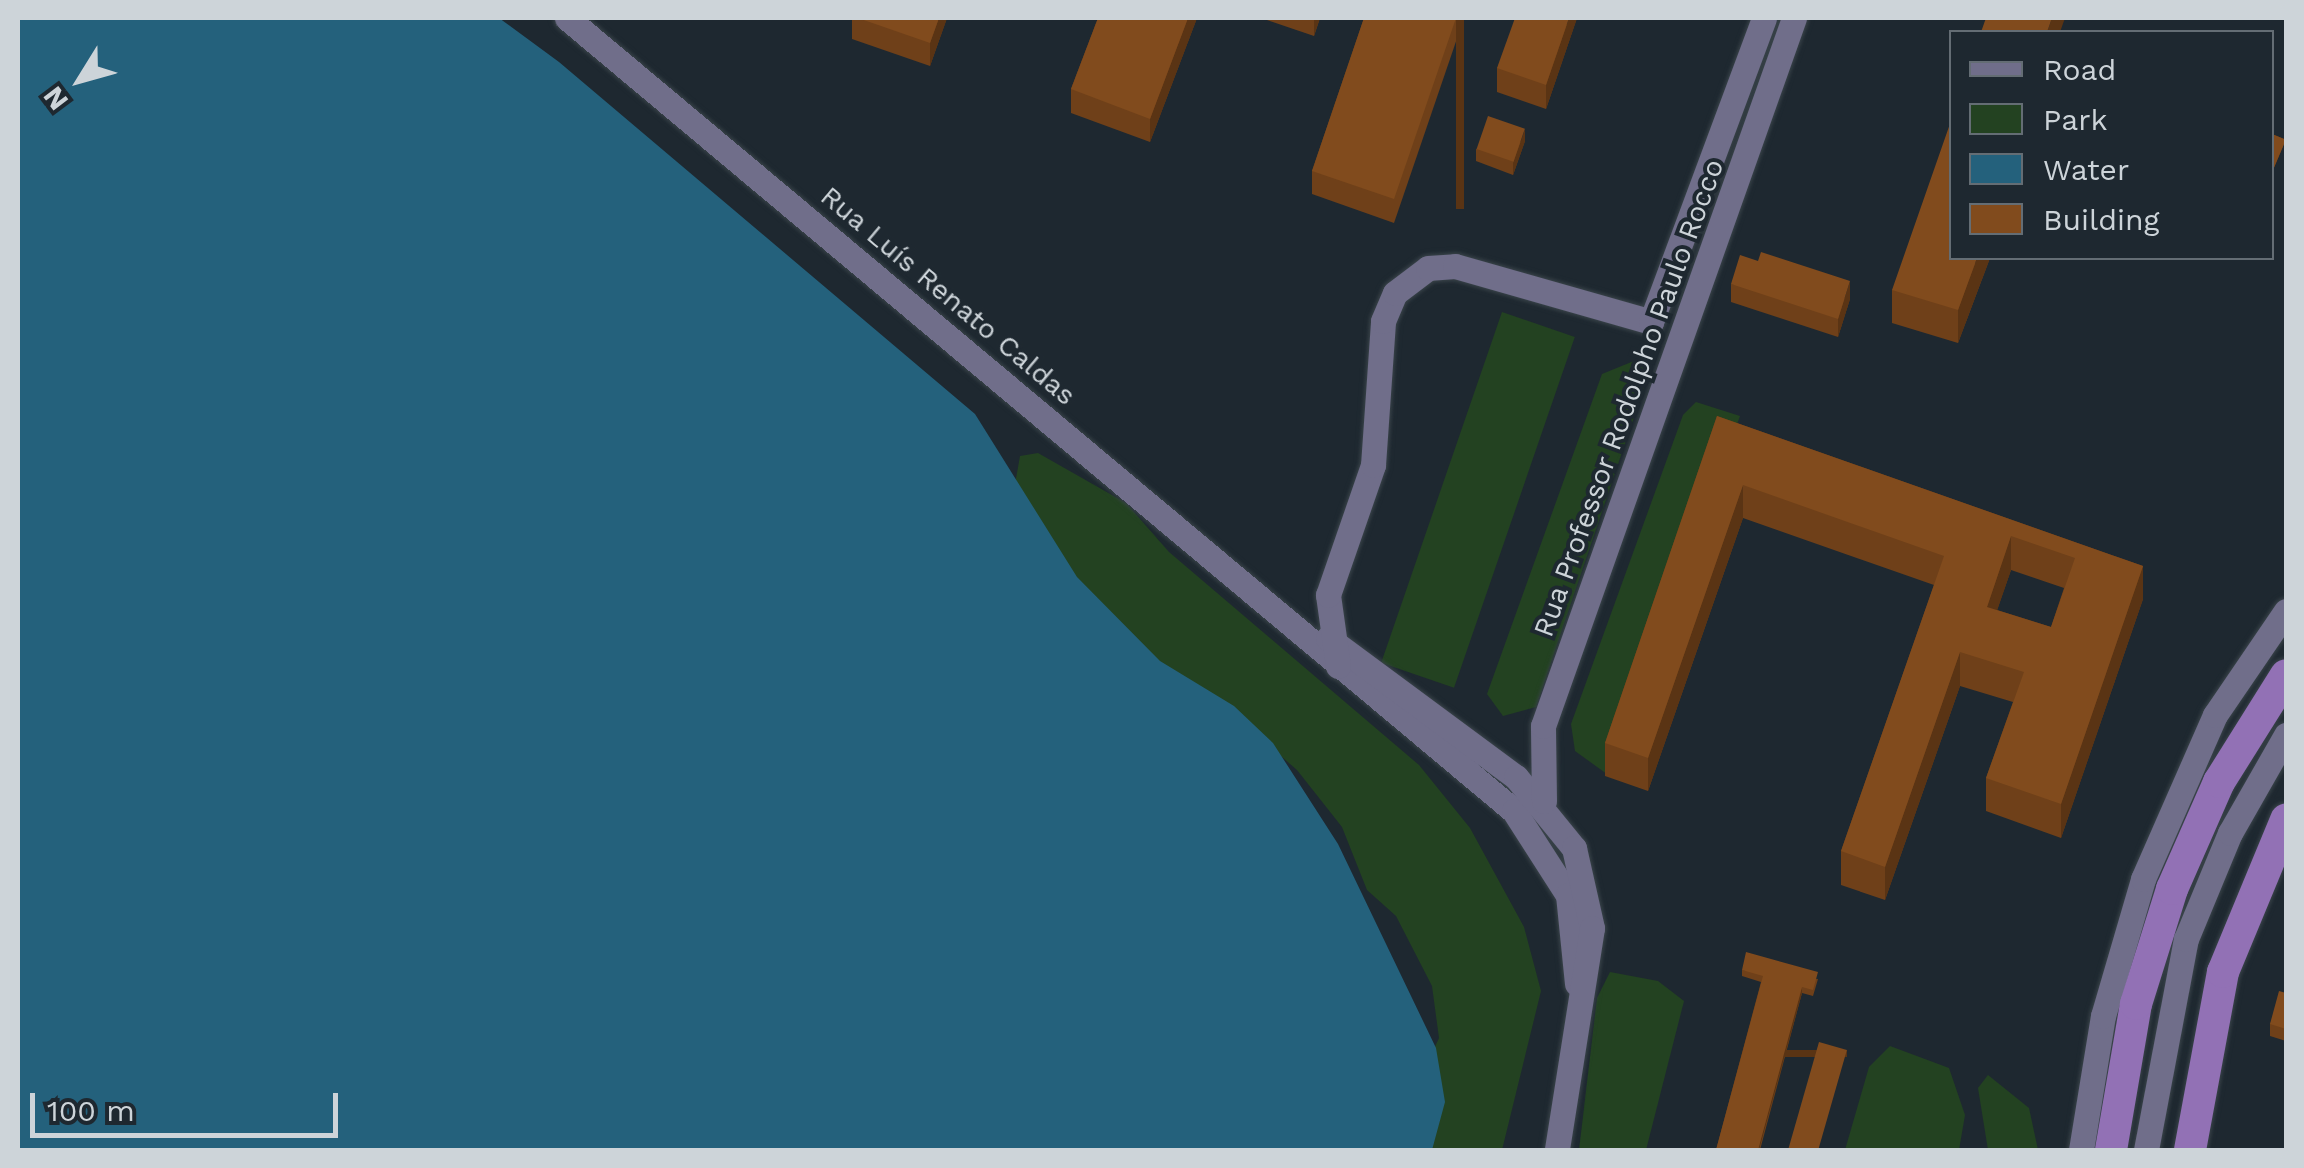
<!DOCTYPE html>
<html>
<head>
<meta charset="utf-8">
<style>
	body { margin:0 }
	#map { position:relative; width:2304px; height:1168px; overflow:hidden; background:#1e2830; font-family:"Work Sans",sans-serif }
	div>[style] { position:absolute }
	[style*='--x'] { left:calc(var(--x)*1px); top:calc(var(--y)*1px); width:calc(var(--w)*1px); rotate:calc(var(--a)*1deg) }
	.green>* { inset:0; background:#234221; transform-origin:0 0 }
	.water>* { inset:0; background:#24617c }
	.roads { filter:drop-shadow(0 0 2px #3a444a) drop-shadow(0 0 2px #3a444a) }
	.secondary>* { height:25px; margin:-12.5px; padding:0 12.5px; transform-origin:12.5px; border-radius:12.5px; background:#706e8a }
	.highway>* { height:32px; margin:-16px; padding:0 16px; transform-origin:16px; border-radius:16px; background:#9271b5 }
	.wall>* { inset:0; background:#6f4019; transform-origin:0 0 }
	.shaded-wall>* { inset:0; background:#5a3414; transform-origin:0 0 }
	.building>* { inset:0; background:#814b1d; transform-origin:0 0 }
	span { translate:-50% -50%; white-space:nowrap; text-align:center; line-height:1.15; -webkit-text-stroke:8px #1e2830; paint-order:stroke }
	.street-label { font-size:28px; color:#cdd4d9 }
	.frame { position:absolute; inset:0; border:20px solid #cdd4d9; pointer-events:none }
	.legend { position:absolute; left:1949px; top:30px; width:325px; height:230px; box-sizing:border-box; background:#1e2830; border:2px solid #646d74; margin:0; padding:12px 18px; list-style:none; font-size:30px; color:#cdd4d9 }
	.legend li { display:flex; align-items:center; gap:20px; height:50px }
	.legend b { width:50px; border:2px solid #646d74 }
	.north { position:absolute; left:30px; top:30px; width:100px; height:100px; -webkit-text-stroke:8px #1e2830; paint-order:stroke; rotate:233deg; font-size:28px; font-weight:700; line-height:40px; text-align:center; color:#cdd4d9 }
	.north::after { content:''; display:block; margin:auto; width:35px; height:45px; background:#cdd4d9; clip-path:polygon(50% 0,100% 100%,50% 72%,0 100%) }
	.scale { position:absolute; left:30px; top:1093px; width:308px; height:45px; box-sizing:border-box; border:5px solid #cdd4d9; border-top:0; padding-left:12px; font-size:30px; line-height:35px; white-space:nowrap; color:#cdd4d9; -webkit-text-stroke:8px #1e2830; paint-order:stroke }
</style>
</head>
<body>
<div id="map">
	<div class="green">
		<div style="left:1502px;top:312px;width:77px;height:371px;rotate:19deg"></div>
		<div style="clip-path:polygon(1656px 352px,1536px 707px,1503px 716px,1487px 694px,1602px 374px)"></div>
		<div style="clip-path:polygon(1696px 402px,1740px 416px,1611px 777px,1575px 751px,1571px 724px,1683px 415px)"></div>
		<div style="clip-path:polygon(1038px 453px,1126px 503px,1169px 552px,1419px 765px,1470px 828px,1524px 927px,1541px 991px,1502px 1150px,1388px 1150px,1439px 1038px,1432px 986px,1396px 916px,1367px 890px,1342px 827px,1297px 770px,1252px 731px,1133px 659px,1014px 490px,1020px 456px)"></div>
		<div style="clip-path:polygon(1610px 972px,1658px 981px,1684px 1001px,1646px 1150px,1579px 1150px,1597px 998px)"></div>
		<div style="clip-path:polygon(1890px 1046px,1949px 1068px,1965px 1115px,1959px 1150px,1845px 1150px,1869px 1067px)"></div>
		<div style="clip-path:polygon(1988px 1075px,2029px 1108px,2038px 1150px,1988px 1150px,1978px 1088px)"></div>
	</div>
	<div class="water">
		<div style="clip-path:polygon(18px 18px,499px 18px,559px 62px,975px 414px,1077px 577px,1160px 661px,1234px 706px,1273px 743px,1338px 844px,1436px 1048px,1445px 1102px,1432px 1150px,18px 1150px)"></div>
	</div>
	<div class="roads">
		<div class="secondary">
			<div style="--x:567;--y:18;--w:1235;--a:39.94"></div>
			<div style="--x:1514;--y:811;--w:100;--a:57.3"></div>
			<div style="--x:1568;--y:895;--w:89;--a:84.2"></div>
			<div style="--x:1328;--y:638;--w:234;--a:36.5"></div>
			<div style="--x:1516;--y:777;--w:92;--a:50.8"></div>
			<div style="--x:1574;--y:848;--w:82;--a:77.3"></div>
			<div style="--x:1592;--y:928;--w:225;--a:99"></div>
			<div style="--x:1338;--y:666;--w:72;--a:-98"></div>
			<div style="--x:1328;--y:595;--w:138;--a:-70.9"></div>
			<div style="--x:1373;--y:465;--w:144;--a:-86"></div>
			<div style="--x:1383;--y:321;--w:30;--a:-67"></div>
			<div style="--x:1395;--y:293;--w:41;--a:-37.1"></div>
			<div style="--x:1428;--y:268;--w:27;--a:-4"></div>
			<div style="--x:1455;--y:266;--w:204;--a:15.9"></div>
			<div style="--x:1651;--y:322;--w:324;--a:-69.6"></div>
			<div style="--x:1544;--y:801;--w:75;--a:-90.8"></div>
			<div style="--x:1543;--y:726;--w:751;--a:-70.48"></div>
			<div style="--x:2081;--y:1150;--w:136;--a:-80.7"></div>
			<div style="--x:2103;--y:1016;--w:143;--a:-73.7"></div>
			<div style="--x:2143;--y:879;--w:179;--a:-66.3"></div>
			<div style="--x:2215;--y:715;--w:126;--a:-55.7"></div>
			<div style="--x:2146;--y:1150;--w:215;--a:-79.3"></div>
			<div style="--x:2186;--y:939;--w:115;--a:-67.5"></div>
			<div style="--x:2230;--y:833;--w:113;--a:-60.3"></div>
		</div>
		<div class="highway">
			<div style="--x:2111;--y:1150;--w:148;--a:-80.3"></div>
			<div style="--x:2136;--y:1004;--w:121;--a:-72.6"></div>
			<div style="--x:2172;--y:889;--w:117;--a:-66.3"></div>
			<div style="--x:2219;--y:782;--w:126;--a:-57.9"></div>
			<div style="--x:2190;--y:1150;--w:181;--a:-79.5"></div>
			<div style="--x:2223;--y:972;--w:165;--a:-67.5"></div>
		</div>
	</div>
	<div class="wall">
		<div style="clip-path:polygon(852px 18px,947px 18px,930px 66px,852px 39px)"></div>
		<div style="clip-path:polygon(1098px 18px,1197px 18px,1150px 142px,1071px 113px,1071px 89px)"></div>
		<div style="clip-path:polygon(1261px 18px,1320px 18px,1314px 36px)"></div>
		<div style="clip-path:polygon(1364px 18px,1464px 18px,1394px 223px,1312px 194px,1312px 171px)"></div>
		<div style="clip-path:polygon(1577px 18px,1546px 109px,1497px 92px,1497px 68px)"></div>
		<div style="left:2272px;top:134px;width:15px;height:112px;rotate:23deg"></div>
		<div style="clip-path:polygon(1525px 141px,1513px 175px,1476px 161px,1476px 149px)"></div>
		<div style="clip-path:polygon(1990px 258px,1958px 343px,1892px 323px,1892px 290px)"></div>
		<div style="clip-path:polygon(1731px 284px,1850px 299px,1838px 337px,1731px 302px)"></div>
		<div style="clip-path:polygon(evenodd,1717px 416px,2143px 566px,2143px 599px,2061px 838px,1986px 811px,1986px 778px,2013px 702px,1960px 686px,1885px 900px,1841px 885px,1841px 851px,1934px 585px,1743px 518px,1648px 791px,1605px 776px,1605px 743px,1717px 416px,2011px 570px,2064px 588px,2051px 627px,1997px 610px,2011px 570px)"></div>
		<div style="clip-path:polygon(1742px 970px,1818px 979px,1813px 996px,1802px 993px,1760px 1150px,1716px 1150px,1761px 982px,1742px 976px)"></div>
		<div style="clip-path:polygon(2286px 993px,2286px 1041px,2270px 1036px,2270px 1024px)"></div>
	</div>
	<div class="shaded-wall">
		<div style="clip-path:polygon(939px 18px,947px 18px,930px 66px,930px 43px)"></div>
		<div style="clip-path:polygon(1188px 18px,1197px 18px,1150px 142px,1150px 119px)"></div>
		<div style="clip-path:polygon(1314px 18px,1320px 18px,1314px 36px)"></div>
		<div style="left:1456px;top:18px;width:8px;height:191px"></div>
		<div style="clip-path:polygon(1569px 18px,1577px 18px,1546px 109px,1546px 85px)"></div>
		<div style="clip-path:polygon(2052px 18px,2065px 18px,2060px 32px,2047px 32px)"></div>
		<div style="clip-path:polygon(1525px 129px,1525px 141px,1513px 175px,1513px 163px)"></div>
		<div style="clip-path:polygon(1977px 258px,1990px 258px,1958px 343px,1958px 310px)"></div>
		<div style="clip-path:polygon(1850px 281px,1850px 299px,1838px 337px,1838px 319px)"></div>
		<div style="clip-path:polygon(1743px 485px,1743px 518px,1648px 791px,1648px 758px)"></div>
		<div style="clip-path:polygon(2011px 536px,2011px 570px,1987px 640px,1987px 607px)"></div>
		<div style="clip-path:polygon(2143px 566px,2143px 599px,2061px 838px,2061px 804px)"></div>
		<div style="clip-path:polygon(1960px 652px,1960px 686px,1885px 900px,1885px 867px)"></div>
		<div style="clip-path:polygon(1802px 987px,1802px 993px,1759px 1150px,1758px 1150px)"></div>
		<div style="left:1847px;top:1050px;width:7px;height:104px;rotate:90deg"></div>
	</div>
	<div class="building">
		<div style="clip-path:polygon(858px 18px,939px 18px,930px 43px)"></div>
		<div style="clip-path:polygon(1098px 18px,1188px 18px,1150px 119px,1071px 89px)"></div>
		<div style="clip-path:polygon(1364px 18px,1456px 18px,1394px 199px,1312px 171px)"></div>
		<div style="clip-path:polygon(1515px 18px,1569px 18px,1546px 85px,1497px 68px)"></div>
		<div style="clip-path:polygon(1986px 18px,2052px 18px,2047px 32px,1981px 32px)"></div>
		<div style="left:1488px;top:116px;width:39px;height:35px;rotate:19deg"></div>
		<div style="clip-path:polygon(1952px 118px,1952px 258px,1977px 258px,1958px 310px,1892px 290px)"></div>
		<div style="left:2272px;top:134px;width:15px;height:79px;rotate:23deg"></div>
		<div style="clip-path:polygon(1761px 252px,1850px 281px,1838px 319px,1731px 284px,1740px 255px,1758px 261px)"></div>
		<div style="clip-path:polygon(evenodd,1717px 416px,2143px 566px,2061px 804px,1986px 778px,2024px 672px,1960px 652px,1885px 867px,1841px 851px,1944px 556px,1743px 485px,1648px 758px,1605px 743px,1717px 416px,2011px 536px,2075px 558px,2051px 627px,1987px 607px,2011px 536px)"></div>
		<div style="clip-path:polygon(1746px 952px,1818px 972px,1813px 990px,1802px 987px,1758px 1150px,1716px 1150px,1763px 976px,1742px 970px)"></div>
		<div style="clip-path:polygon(2279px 991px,2286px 993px,2286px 1029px,2270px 1024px)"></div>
		<div style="left:1819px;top:1042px;width:29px;height:112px;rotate:16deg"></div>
	</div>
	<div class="street-label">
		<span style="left:948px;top:296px;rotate:40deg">Rua Luís Renato Caldas</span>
		<span style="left:1629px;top:398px;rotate:-70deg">Rua Professor Rodolpho Paulo Rocco</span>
	</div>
	<div class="frame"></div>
	<ul class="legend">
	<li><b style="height:12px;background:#706e8a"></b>Road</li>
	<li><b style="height:28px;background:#234221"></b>Park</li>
	<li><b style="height:28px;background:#24617c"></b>Water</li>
	<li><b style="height:28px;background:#814b1d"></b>Building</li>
	</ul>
	<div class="north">N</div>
	<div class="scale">100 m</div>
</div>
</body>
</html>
